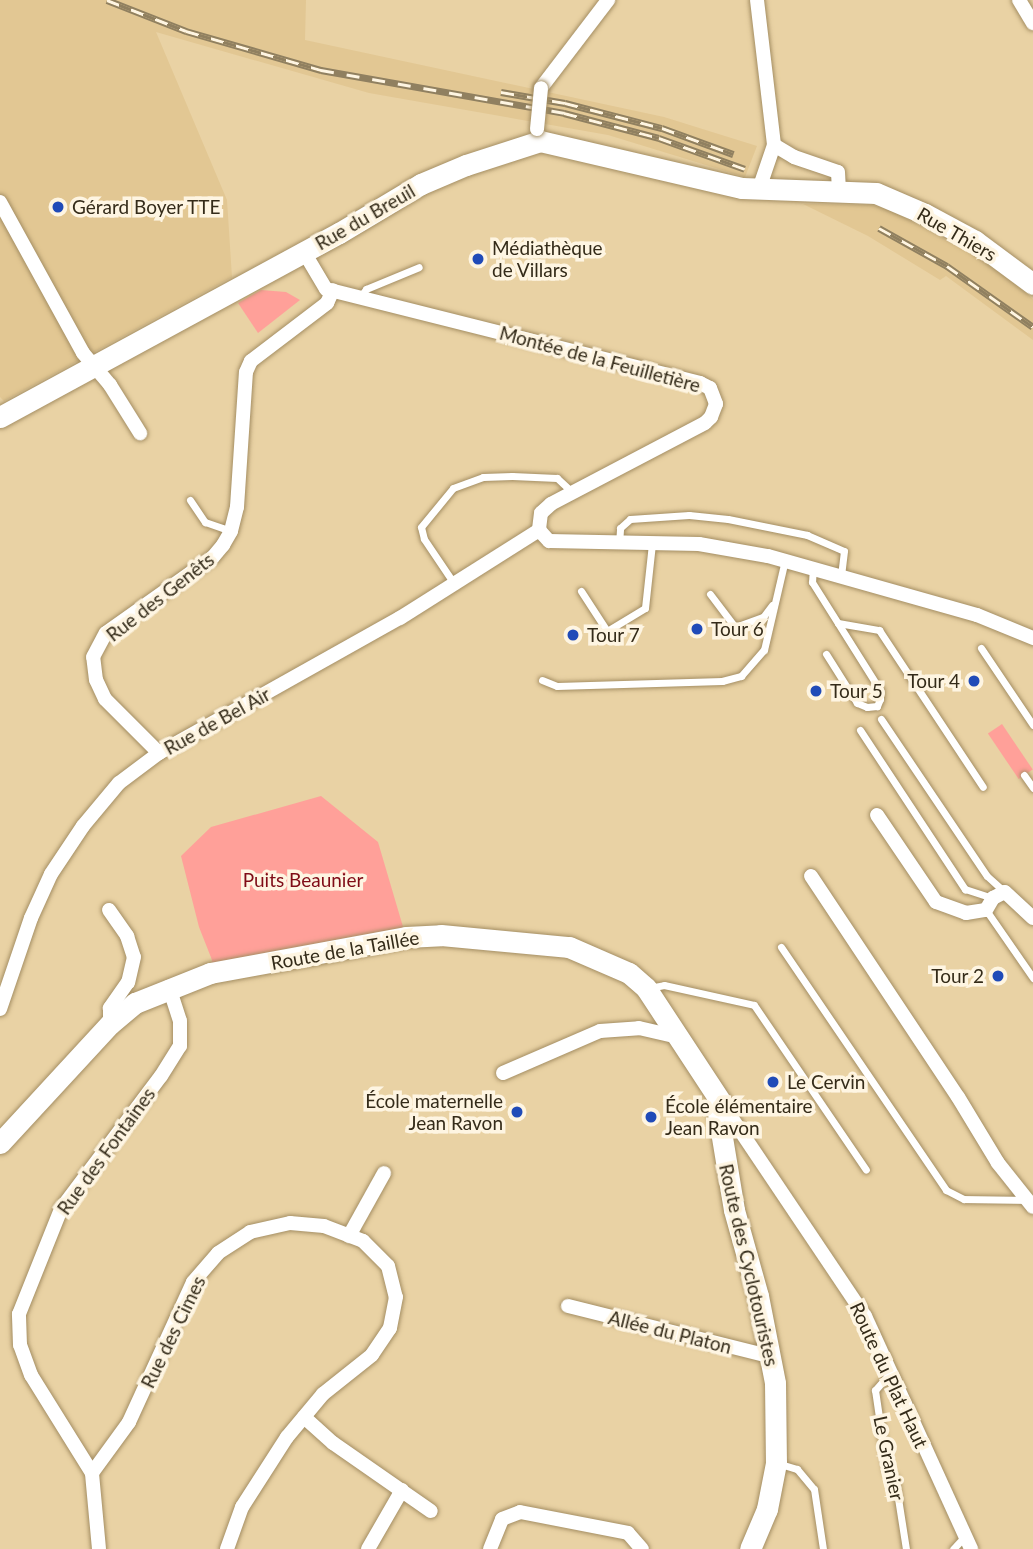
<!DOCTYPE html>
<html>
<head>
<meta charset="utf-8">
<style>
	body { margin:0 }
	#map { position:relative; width:1033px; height:1549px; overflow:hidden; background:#e9d2a4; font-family:Lato,sans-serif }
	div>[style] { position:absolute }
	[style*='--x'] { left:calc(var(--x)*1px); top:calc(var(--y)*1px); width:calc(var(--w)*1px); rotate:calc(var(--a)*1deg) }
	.built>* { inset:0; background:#e2c793 }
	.green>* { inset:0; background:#ffa099; transform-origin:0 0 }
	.roads { filter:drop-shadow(0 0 2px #a48e63) drop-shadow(0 0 2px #a48e63) }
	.lane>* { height:7px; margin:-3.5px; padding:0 3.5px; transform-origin:3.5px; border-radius:3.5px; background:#fff }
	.street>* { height:14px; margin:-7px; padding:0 7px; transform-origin:7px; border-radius:7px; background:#fff }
	.secondary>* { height:21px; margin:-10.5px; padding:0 10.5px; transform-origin:10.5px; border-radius:10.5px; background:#fff }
	.rail>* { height:7px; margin-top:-3.5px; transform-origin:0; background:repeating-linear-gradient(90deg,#fef5e2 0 13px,#908060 0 26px); box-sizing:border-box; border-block:2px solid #908060 }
	.bridges { filter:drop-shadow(0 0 2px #a48e63) drop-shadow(0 0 2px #a48e63) }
	.street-bridge>* { height:14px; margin:-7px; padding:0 7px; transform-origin:7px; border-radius:7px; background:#fff }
	.dots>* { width:19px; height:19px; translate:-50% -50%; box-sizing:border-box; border:4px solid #fef5e2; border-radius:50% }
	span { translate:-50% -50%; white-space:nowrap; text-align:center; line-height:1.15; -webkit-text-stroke:7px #fef5e2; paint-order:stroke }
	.poi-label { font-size:19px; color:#342b19 }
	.left { translate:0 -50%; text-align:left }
	.right { translate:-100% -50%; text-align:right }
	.street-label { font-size:19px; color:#342b19 }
	.park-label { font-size:19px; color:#7f0c17 }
</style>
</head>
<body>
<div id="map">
	<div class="built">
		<div style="clip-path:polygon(0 0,306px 0,305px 40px,664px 117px,757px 146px,745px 177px,608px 135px,369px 93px,156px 32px,227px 200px,232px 277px,4px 401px,0 397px)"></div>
		<div style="clip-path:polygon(803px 204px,871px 205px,890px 210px,967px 251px,1002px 273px,1033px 299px,1033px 340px,946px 276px,940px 280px,868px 236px)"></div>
	</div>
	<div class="green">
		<div style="clip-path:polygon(261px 290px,286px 292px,300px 300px,258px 333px,238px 303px)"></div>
		<div style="left:1002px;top:724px;width:55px;height:17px;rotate:56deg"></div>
		<div style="clip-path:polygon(321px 796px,378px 842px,406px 937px,210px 973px,212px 960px,199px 927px,181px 856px,211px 827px)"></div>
	</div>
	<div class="roads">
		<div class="lane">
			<div style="--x:360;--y:297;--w:10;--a:-53"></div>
			<div style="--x:366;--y:289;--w:57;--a:-22.5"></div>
			<div style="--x:190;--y:500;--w:27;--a:56"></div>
			<div style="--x:205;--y:522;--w:28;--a:19"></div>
			<div style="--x:619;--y:544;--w:16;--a:-86"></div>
			<div style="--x:620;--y:528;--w:13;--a:-42"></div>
			<div style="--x:630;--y:519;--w:59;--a:-3.9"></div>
			<div style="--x:689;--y:515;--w:39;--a:6"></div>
			<div style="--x:728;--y:519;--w:81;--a:11.4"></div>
			<div style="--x:807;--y:535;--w:40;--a:23.4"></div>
			<div style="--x:844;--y:551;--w:25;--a:97"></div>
			<div style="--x:813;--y:568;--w:14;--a:94"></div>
			<div style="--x:812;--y:582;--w:128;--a:57.8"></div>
			<div style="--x:880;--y:690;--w:9;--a:90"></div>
			<div style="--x:880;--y:699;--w:8;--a:113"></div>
			<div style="--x:877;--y:706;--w:10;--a:174"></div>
			<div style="--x:867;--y:707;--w:11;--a:-158"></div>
			<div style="--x:857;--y:703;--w:58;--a:-122.3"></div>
			<div style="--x:453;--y:582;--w:52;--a:-124"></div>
			<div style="--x:424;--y:539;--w:12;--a:-104"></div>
			<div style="--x:421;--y:527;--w:50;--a:-50.6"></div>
			<div style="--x:453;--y:488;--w:32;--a:-20"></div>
			<div style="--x:483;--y:477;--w:29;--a:-2"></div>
			<div style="--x:512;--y:476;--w:45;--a:2.5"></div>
			<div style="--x:557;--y:478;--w:21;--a:43"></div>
			<div style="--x:581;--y:591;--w:48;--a:57"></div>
			<div style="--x:607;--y:631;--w:44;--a:-31.2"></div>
			<div style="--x:645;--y:608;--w:64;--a:-83.8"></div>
			<div style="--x:710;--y:594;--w:41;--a:52.9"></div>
			<div style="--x:735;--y:627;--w:30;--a:-20"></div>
			<div style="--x:763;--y:617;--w:15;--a:-53"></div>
			<div style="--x:838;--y:623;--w:42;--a:9.7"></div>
			<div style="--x:879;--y:630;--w:188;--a:56.5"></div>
			<div style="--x:981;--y:648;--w:93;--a:56"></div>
			<div style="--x:542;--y:680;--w:16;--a:22"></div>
			<div style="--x:557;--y:686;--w:165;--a:-1.7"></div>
			<div style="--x:722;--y:681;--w:20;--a:-15"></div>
			<div style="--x:741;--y:676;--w:35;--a:-49"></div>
			<div style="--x:764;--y:650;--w:92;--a:-76.9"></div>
			<div style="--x:881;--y:719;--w:189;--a:56"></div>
			<div style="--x:987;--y:876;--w:24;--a:42"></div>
			<div style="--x:860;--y:730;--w:191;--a:56.6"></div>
			<div style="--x:965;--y:889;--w:29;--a:18"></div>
			<div style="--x:1024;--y:775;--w:16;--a:55"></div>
			<div style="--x:986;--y:910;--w:83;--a:55.3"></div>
			<div style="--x:781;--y:947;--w:294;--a:55.8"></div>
			<div style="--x:946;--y:1190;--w:20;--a:27"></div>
			<div style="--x:964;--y:1199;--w:63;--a:0.9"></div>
			<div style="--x:649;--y:988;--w:15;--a:-11"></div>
			<div style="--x:664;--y:985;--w:92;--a:12.5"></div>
			<div style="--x:754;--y:1005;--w:199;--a:55.8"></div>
			<div style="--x:890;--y:1373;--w:23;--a:131"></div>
			<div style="--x:875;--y:1390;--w:82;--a:81.6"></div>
			<div style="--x:887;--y:1471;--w:11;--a:45"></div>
			<div style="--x:895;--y:1479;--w:71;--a:81.1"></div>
			<div style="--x:777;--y:1463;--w:21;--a:17"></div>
			<div style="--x:797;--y:1469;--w:26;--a:50"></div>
			<div style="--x:814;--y:1489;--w:61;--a:81.5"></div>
			<div style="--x:953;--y:1549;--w:16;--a:-47"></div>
		</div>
		<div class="street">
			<div style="--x:757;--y:0;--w:146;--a:83.3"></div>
			<div style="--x:774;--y:145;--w:46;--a:108.8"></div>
			<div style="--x:1019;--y:0;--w:27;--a:59"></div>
			<div style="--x:541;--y:88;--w:111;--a:-52.7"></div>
			<div style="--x:774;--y:145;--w:23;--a:31"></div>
			<div style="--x:794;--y:157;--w:46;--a:18.8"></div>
			<div style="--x:838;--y:172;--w:18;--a:87"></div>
			<div style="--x:0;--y:202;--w:172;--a:61.2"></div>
			<div style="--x:83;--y:353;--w:42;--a:49.8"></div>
			<div style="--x:110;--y:385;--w:57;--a:58"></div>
			<div style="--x:304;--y:252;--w:43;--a:59.3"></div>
			<div style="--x:326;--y:289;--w:386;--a:14.1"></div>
			<div style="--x:700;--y:383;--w:11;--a:27"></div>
			<div style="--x:710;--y:388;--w:17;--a:69"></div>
			<div style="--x:716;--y:404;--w:14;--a:111"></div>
			<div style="--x:711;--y:417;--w:8;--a:135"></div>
			<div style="--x:705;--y:423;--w:174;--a:152.3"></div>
			<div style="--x:551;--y:504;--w:13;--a:138"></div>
			<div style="--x:541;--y:513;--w:17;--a:97"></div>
			<div style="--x:539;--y:530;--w:15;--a:48"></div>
			<div style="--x:549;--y:541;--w:150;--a:1.1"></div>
			<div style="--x:699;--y:544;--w:70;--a:9.9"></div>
			<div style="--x:768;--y:556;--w:217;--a:15.8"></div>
			<div style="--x:977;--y:615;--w:61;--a:22.3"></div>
			<div style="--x:159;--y:753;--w:76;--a:-135"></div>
			<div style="--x:105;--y:699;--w:21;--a:-115"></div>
			<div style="--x:96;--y:680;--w:23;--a:-97"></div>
			<div style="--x:93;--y:657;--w:27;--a:-62"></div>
			<div style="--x:106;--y:633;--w:131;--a:-35.4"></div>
			<div style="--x:213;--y:557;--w:16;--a:-50"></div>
			<div style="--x:223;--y:545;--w:16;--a:-60"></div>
			<div style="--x:231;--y:531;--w:25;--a:-76"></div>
			<div style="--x:237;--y:507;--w:135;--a:-86.2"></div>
			<div style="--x:246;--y:372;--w:12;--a:-66"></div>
			<div style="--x:251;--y:361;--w:96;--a:-37.3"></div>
			<div style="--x:327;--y:303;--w:14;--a:-65"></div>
			<div style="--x:877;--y:815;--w:105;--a:55.9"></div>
			<div style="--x:936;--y:902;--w:32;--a:20"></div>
			<div style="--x:966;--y:913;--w:20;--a:-9"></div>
			<div style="--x:986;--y:910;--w:14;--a:-60"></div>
			<div style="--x:993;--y:898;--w:13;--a:-27"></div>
			<div style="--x:1005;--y:892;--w:38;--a:43"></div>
			<div style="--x:811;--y:876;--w:265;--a:56.4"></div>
			<div style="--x:958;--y:1097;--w:77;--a:58.8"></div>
			<div style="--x:998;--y:1163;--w:56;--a:51.5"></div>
			<div style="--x:109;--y:910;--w:32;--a:55"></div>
			<div style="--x:127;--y:936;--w:22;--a:72"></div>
			<div style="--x:134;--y:957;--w:26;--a:103"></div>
			<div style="--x:128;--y:982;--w:32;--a:125"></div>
			<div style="--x:110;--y:1008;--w:16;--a:90"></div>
			<div style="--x:0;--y:1009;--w:96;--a:-71.2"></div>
			<div style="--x:31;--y:918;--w:48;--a:-65.6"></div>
			<div style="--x:51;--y:874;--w:58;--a:-56.3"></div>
			<div style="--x:83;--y:826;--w:56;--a:-50.1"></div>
			<div style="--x:119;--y:783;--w:50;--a:-36.9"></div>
			<div style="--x:159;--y:753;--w:276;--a:-29.3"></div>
			<div style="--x:400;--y:618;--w:165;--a:-32.3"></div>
			<div style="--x:503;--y:1073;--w:106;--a:-23.4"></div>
			<div style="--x:600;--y:1031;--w:39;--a:-4"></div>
			<div style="--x:639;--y:1028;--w:39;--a:13"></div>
			<div style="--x:723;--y:1105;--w:254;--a:56.1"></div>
			<div style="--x:865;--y:1316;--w:256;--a:65.5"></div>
			<div style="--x:349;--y:1236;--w:72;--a:-60.9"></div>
			<div style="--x:568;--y:1306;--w:210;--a:14"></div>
			<div style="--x:304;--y:1417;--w:39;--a:42"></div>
			<div style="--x:333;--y:1443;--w:119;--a:34.8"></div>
			<div style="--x:92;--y:1473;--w:63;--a:-54"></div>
			<div style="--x:129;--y:1422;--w:154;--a:-65.4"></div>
			<div style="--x:193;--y:1282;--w:38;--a:-49"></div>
			<div style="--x:218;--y:1253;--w:38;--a:-33"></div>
			<div style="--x:250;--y:1232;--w:41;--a:-12.7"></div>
			<div style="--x:290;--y:1223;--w:34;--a:5"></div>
			<div style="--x:324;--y:1226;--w:42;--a:21"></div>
			<div style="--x:363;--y:1241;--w:35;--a:45"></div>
			<div style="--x:388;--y:1266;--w:32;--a:76"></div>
			<div style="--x:396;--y:1297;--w:32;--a:101"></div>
			<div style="--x:390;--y:1328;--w:32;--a:124"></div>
			<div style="--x:372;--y:1355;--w:63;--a:141.5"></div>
			<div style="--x:323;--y:1394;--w:56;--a:129.9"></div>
			<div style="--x:287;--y:1437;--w:83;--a:122.7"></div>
			<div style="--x:242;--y:1507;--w:45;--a:109.7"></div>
			<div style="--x:99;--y:1549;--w:76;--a:-95.3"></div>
			<div style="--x:92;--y:1473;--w:115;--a:-121.9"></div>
			<div style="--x:31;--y:1375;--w:32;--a:-110"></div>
			<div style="--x:20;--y:1345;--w:31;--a:-92"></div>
			<div style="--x:19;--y:1314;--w:113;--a:-68.2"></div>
			<div style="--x:61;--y:1209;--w:166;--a:-53.1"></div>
			<div style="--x:161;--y:1076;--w:36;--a:-58"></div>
			<div style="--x:180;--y:1046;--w:25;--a:-90"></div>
			<div style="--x:180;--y:1021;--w:36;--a:-108"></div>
			<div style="--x:368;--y:1549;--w:68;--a:-60"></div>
			<div style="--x:490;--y:1549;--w:32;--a:-68"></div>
			<div style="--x:502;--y:1519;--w:19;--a:-21"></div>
			<div style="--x:520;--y:1512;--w:110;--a:11"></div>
			<div style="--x:628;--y:1533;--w:21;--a:49"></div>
		</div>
		<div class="secondary">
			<div style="--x:0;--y:417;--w:386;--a:-28.5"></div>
			<div style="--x:339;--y:233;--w:96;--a:-30.9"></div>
			<div style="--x:421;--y:184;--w:49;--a:-22.9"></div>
			<div style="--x:466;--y:165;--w:78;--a:-18"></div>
			<div style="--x:540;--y:141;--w:207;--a:13.1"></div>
			<div style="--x:742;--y:188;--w:134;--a:2.1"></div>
			<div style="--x:876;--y:193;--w:53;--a:23.2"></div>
			<div style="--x:925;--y:214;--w:57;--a:28.4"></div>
			<div style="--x:975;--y:241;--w:72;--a:36.6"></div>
			<div style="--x:0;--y:1143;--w:162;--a:-47.3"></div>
			<div style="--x:110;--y:1024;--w:33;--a:-40"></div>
			<div style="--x:135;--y:1003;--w:81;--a:-21.8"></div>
			<div style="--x:210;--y:973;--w:199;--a:-10.4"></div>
			<div style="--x:406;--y:937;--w:35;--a:-3"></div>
			<div style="--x:441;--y:935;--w:129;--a:5.4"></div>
			<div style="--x:569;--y:947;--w:65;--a:23.4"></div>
			<div style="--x:629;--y:973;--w:23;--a:41"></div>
			<div style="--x:646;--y:988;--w:140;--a:56.7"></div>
			<div style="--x:723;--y:1105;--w:9;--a:122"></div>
			<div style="--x:718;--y:1113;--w:98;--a:80.6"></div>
			<div style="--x:734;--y:1210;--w:89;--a:74.4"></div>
			<div style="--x:758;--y:1296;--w:89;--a:78.9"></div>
			<div style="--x:775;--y:1383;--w:80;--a:89.3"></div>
			<div style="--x:776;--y:1463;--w:47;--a:101.1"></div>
			<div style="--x:767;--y:1509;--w:43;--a:113"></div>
		</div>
	</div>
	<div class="rail">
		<div style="--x:107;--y:0;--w:85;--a:21.4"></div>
		<div style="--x:186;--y:31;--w:141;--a:16.1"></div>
		<div style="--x:321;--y:70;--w:247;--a:10"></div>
		<div style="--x:564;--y:113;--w:98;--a:14.7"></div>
		<div style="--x:659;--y:138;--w:91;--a:19.8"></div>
		<div style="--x:501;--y:92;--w:65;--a:9.8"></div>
		<div style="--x:565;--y:103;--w:100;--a:14.5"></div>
		<div style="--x:662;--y:128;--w:76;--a:20.1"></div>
		<div style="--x:879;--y:228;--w:78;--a:29.2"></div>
		<div style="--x:947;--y:266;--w:105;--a:35.3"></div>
	</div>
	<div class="bridges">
		<div class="street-bridge">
			<div style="--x:537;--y:129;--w:41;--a:-84.4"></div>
		</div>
	</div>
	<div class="dots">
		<div style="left:58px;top:207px;background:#204bb8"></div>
		<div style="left:478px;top:259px;background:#204bb8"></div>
		<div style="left:697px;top:629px;background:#204bb8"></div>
		<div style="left:573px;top:635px;background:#204bb8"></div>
		<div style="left:974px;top:681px;background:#204bb8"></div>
		<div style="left:816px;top:691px;background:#204bb8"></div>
		<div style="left:998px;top:976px;background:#204bb8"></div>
		<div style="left:773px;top:1082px;background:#204bb8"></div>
		<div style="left:517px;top:1112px;background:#204bb8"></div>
		<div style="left:651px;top:1117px;background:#204bb8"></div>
	</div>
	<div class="poi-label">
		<span class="left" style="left:72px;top:207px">Gérard Boyer TTE</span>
		<span class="left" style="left:492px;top:259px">Médiathèque<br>de Villars</span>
		<span class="left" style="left:711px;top:629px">Tour 6</span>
		<span class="left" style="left:587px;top:635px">Tour 7</span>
		<span class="right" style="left:960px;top:681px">Tour 4</span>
		<span class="left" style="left:830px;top:691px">Tour 5</span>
		<span class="right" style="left:984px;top:976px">Tour 2</span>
		<span class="left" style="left:787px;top:1082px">Le Cervin</span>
		<span class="right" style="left:503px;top:1112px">École maternelle<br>Jean Ravon</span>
		<span class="left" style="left:665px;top:1117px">École élémentaire<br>Jean Ravon</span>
	</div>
	<div class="street-label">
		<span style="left:365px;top:217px;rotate:-30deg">Rue du Breuil</span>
		<span style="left:957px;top:234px;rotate:30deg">Rue Thiers</span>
		<span style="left:600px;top:359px;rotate:15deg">Montée de la Feuilletière</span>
		<span style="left:160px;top:597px;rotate:-38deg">Rue des Genêts</span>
		<span style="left:217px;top:721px;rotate:-29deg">Rue de Bel Air</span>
		<span style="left:345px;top:950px;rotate:-10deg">Route de la Taillée</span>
		<span style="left:106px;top:1151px;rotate:-54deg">Rue des Fontaines</span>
		<span style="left:749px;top:1265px;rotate:77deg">Route des Cyclotouristes</span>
		<span style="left:173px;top:1332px;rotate:-64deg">Rue des Cimes</span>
		<span style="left:670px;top:1332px;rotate:14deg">Allée du Platon</span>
		<span style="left:889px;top:1375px;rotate:65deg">Route du Plat Haut</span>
		<span style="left:889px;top:1458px;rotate:78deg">Le Granier</span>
	</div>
	<div class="park-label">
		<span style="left:303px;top:880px">Puits Beaunier</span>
	</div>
</div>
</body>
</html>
